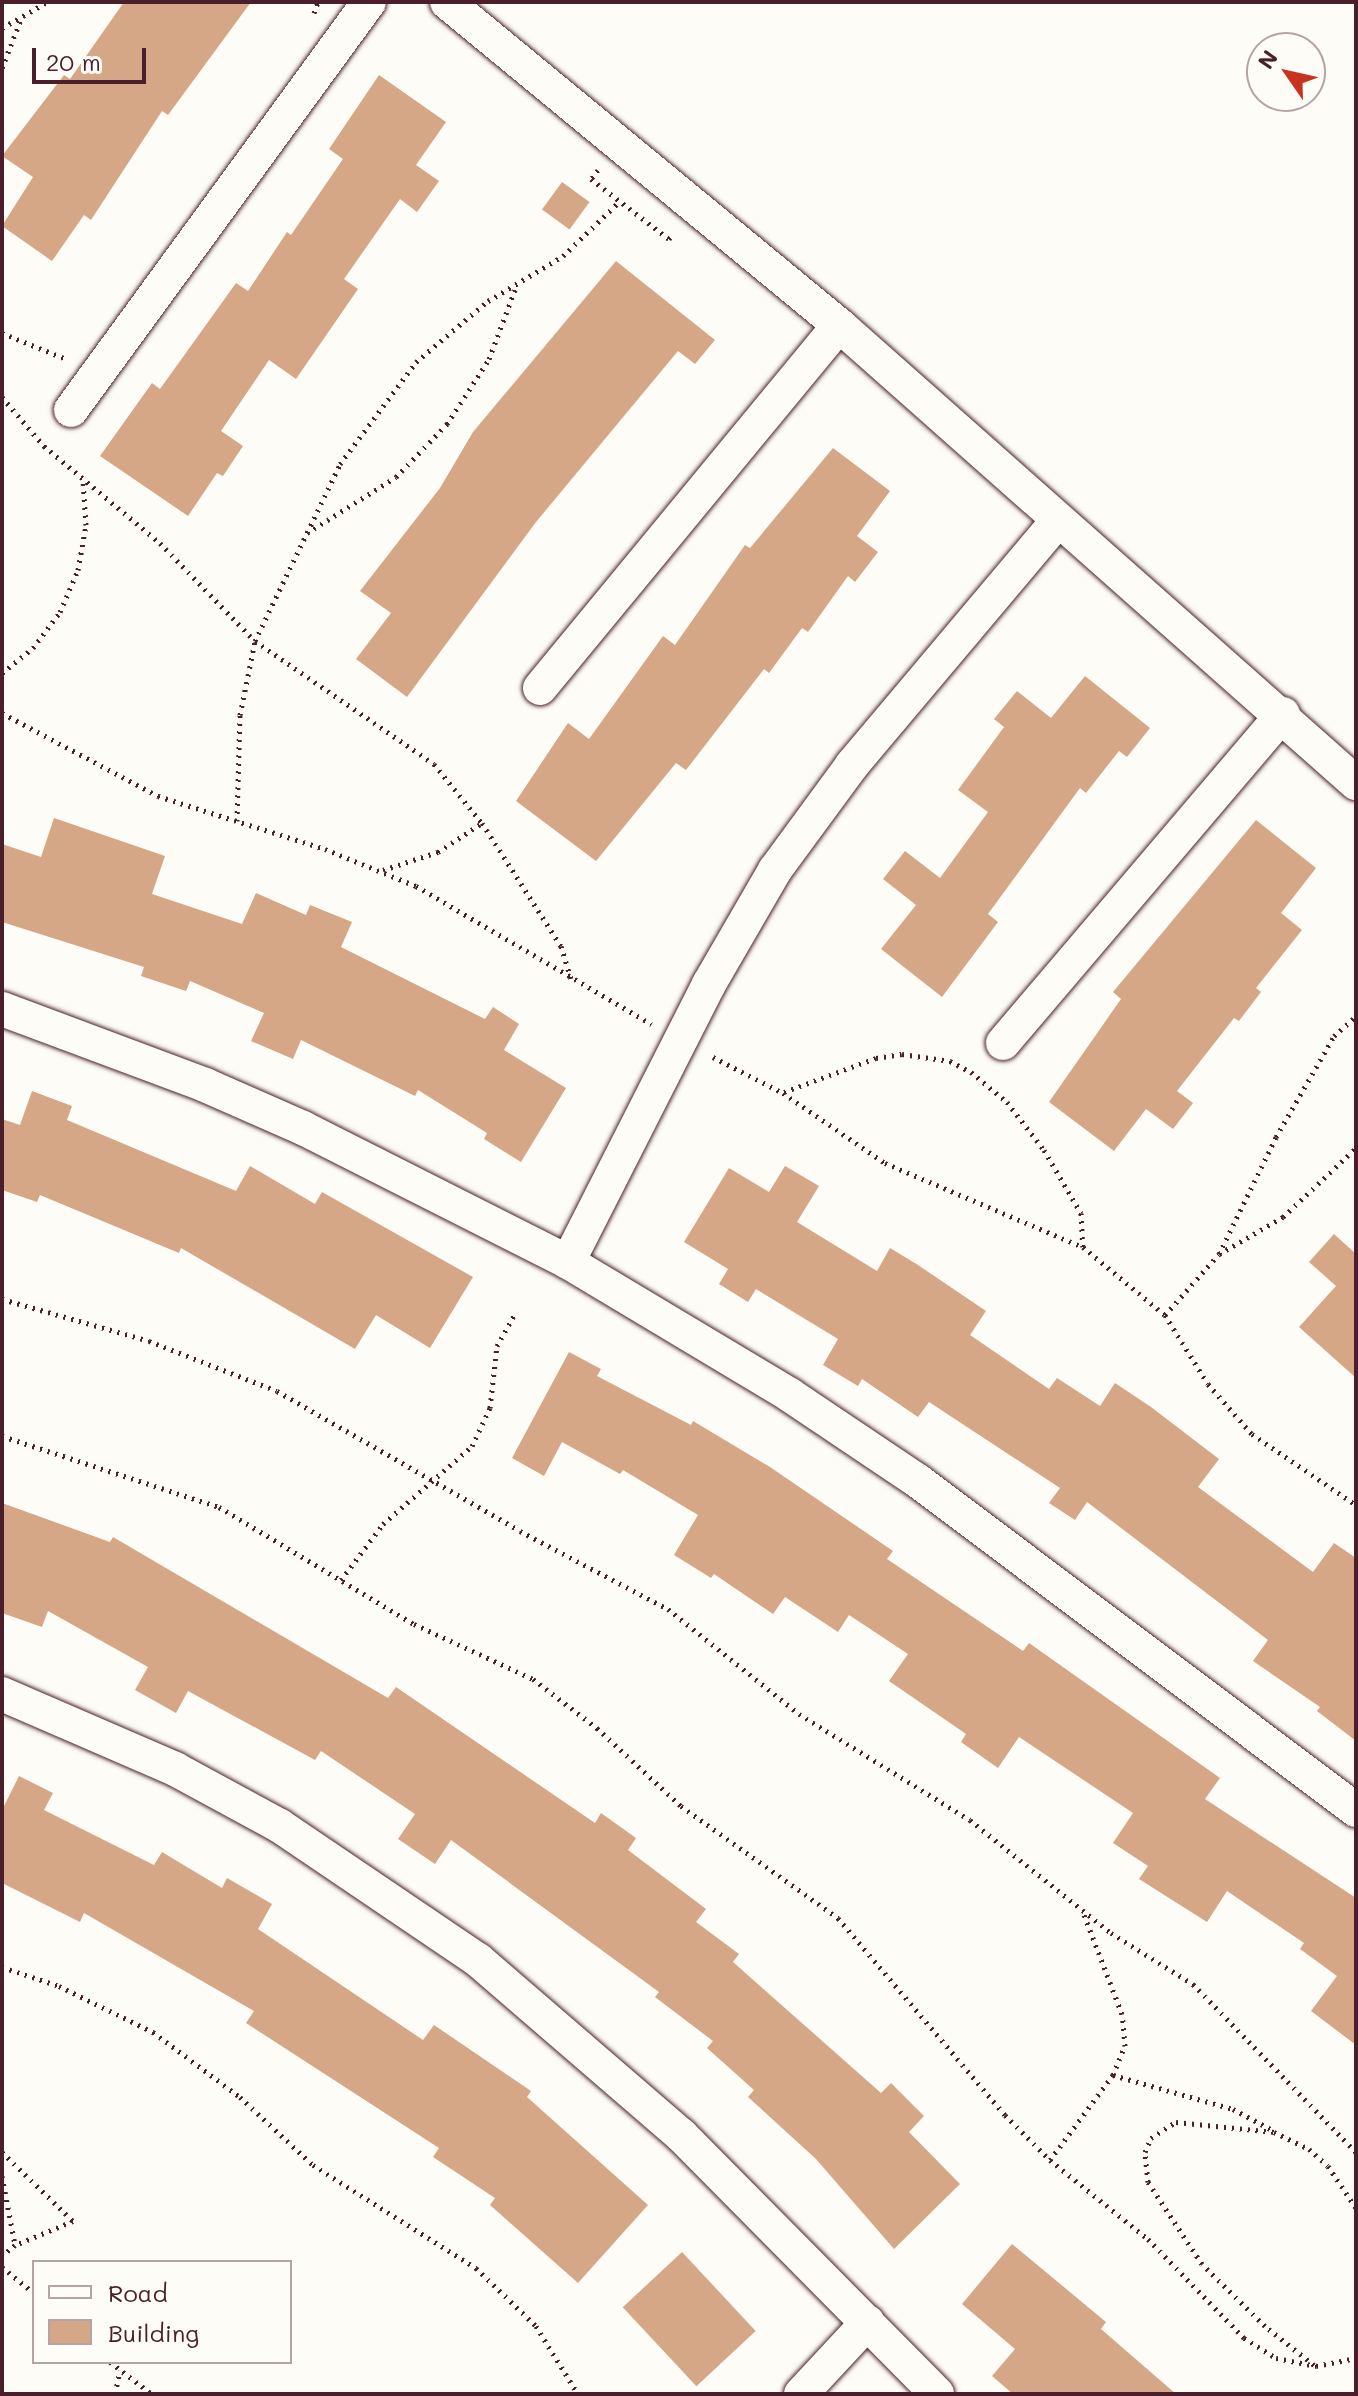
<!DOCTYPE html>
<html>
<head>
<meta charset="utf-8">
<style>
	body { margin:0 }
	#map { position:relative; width:1358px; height:2396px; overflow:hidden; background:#fdfcf7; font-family:Mali,sans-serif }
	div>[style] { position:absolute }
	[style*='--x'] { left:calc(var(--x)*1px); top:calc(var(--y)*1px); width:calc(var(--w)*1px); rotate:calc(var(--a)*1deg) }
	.building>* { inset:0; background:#d5a786; transform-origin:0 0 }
	.path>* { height:5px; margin-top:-2.5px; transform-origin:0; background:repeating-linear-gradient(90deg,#4a1f2b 0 2px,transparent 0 8px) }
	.roads { filter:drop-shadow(0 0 2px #4a1f2b) drop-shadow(0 0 2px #4a1f2b) }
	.minor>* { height:34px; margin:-17px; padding:0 17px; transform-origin:17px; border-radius:17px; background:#fdfcf7 }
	span { translate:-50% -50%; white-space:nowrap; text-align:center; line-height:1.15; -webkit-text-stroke:6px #fdfcf7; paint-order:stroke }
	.frame { position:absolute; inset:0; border:4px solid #4a1f2b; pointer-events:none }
	.legend { position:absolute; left:32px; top:2260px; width:260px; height:104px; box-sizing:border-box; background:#fdfcf7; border:2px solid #b5a4a5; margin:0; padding:10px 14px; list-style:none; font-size:24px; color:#4a1f2b }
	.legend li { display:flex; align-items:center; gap:16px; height:40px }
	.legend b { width:40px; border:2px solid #b5a4a5 }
	.north { position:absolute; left:1246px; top:32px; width:80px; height:80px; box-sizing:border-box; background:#fdfcf7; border:2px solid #b5a4a5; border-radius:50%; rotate:304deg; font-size:22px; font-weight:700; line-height:32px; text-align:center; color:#4a1f2b }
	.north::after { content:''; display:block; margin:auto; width:28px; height:36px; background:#c8321e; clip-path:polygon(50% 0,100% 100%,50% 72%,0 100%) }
	.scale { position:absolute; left:32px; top:48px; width:114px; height:36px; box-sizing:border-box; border:4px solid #4a1f2b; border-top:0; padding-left:10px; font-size:24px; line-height:28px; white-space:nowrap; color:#4a1f2b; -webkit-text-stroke:6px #fdfcf7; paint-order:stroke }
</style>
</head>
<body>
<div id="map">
	<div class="building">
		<div style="clip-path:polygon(124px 2px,251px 2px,168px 115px,162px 111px,91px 220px,84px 215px,52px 261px,2px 226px,33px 177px,2px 156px,64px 75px,70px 79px)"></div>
		<div style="clip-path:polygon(379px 75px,446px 122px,416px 165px,439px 181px,417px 212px,400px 199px,344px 279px,358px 289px,296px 379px,269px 360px,221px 431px,243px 446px,223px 476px,217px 473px,188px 516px,100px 456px,152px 383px,160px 389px,236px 283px,248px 291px,287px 232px,291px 235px,343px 159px,329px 149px)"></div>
		<div style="left:562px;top:182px;width:34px;height:34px;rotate:36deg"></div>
		<div style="clip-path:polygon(616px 261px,715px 340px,695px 364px,678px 351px,536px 522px,407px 697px,356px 659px,391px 613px,360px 591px,440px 488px,473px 432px)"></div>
		<div style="clip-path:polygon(833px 448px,890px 491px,857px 536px,878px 552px,855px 582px,848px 576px,808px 632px,802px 628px,769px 673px,764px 669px,686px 770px,676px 763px,596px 861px,516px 801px,568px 723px,589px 739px,663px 636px,675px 645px,745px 545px,750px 548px)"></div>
		<div style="clip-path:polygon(1085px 676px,1150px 728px,1127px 757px,1119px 751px,1086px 793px,1080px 788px,988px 914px,998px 922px,942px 997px,881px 949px,916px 905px,883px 879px,905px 851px,940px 878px,988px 812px,958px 790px,1004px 727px,994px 719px,1017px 691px,1051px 718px)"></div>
		<div style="clip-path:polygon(54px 818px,165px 856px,152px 894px,242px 924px,256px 893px,306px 915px,310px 905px,352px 922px,341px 947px,485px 1019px,493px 1007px,519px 1024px,504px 1050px,566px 1088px,521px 1162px,484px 1139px,487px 1133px,418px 1090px,415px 1096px,301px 1040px,293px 1059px,251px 1041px,264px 1013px,190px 981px,186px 991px,141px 976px,144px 967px,2px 922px,2px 844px,41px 857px)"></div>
		<div style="clip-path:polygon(1256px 820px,1316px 868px,1281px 913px,1302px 930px,1256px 988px,1261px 992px,1239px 1021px,1234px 1018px,1177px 1091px,1193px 1103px,1173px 1129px,1146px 1109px,1114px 1151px,1049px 1102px,1121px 999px,1113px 992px)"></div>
		<div style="clip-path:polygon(32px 1091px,72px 1106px,67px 1120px,236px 1191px,250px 1166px,315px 1204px,322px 1192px,473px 1277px,430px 1348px,376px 1315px,355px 1349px,181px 1248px,179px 1253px,40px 1195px,37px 1202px,2px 1190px,2px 1119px,20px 1125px)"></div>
		<div style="clip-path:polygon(785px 1166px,819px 1186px,797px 1222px,877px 1271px,890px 1248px,918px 1265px,986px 1311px,970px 1335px,1049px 1389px,1057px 1378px,1100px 1406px,1115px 1383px,1151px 1407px,1219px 1459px,1198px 1487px,1313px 1572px,1334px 1543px,1356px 1558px,1356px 1741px,1317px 1711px,1320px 1707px,1253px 1661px,1268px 1640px,1087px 1502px,1075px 1520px,1049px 1503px,1060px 1488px,929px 1402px,918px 1417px,862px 1379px,858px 1386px,823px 1365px,838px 1339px,756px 1289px,748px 1302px,719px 1284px,728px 1269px,684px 1242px,729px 1168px,769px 1192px)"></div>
		<div style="clip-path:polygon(1334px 1234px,1356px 1254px,1356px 1378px,1299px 1327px,1336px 1286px,1309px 1262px)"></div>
		<div style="clip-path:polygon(569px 1352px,601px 1369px,597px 1376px,691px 1425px,693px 1421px,770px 1467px,893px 1551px,887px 1559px,1023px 1651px,1029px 1643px,1220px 1778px,1205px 1799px,1356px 1898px,1356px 2045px,1311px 2011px,1337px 1976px,1300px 1949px,1304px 1943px,1227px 1891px,1207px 1922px,1139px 1879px,1148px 1866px,1113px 1843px,1133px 1813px,1019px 1737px,998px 1768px,961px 1742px,966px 1734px,889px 1681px,908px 1654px,849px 1615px,838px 1632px,785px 1597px,773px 1614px,714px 1574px,711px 1578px,674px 1555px,698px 1515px,623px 1470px,620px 1474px,562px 1442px,544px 1476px,512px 1458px)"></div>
		<div style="clip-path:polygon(2px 1503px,110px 1542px,113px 1537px,388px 1698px,396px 1687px,595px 1823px,601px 1813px,636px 1838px,628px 1850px,706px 1909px,696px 1922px,739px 1954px,733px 1962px,881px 2093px,891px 2083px,924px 2116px,909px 2132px,960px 2184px,894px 2249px,816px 2159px,748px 2097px,754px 2090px,707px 2048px,713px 2041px,655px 1997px,659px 1992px,451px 1840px,435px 1864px,398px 1839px,415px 1814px,321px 1751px,315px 1760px,188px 1691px,176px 1713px,135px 1690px,148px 1667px,48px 1611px,42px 1627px,2px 1613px)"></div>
		<div style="clip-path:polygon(19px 1776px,53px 1793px,44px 1810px,154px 1865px,162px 1852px,222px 1888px,227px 1878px,272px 1904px,258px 1929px,423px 2040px,434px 2025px,531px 2091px,527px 2097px,648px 2205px,578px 2283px,490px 2205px,495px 2198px,433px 2157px,439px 2148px,246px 2023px,254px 2011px,84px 1913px,80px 1922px,2px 1883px,2px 1810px)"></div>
		<div style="clip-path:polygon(1012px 2244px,1106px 2322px,1101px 2329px,1176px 2394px,1013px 2394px,992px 2376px,1015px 2349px,962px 2304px)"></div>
		<div style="left:682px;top:2252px;width:108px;height:81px;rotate:47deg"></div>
	</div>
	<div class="path">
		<div style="--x:314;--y:13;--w:12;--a:-70"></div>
		<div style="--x:2;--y:28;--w:52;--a:-30"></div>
		<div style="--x:2;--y:68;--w:53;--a:-68.8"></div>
		<div style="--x:598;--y:170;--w:11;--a:128"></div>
		<div style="--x:591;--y:179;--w:98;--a:37.6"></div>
		<div style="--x:669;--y:239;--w:5;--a:-53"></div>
		<div style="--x:2;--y:333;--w:67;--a:22"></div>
		<div style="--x:2;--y:397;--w:65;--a:49.4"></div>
		<div style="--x:44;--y:446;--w:151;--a:39.9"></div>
		<div style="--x:160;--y:543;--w:136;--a:45.9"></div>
		<div style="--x:255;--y:641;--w:217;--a:34.5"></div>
		<div style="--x:434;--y:764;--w:76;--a:50.9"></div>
		<div style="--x:482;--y:823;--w:146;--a:57.3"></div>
		<div style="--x:561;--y:946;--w:34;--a:73"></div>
		<div style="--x:307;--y:533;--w:105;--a:-32.2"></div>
		<div style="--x:396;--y:477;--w:74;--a:-46.1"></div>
		<div style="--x:447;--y:424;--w:77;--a:-57.1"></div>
		<div style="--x:489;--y:359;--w:77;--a:-69.4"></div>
		<div style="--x:2;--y:673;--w:40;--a:-39"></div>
		<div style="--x:33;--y:648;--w:45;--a:-53.1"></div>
		<div style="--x:60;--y:612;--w:46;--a:-66.8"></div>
		<div style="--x:78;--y:570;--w:46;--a:-79.9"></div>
		<div style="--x:86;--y:525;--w:45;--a:-93.8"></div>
		<div style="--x:2;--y:713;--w:177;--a:28"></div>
		<div style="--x:158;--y:796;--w:175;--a:17.6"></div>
		<div style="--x:325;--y:849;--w:98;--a:22.1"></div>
		<div style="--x:416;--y:886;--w:273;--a:30.4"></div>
		<div style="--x:237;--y:821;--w:106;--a:-88.4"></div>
		<div style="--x:240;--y:715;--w:76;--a:-78.5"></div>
		<div style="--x:255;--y:641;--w:196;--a:-64.3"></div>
		<div style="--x:340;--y:464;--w:127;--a:-53.3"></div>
		<div style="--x:416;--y:362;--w:94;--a:-40.3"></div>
		<div style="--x:488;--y:301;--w:87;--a:-31"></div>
		<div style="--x:563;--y:256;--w:79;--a:-44"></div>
		<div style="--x:383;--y:870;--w:58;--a:-18.1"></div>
		<div style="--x:438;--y:852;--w:53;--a:-33.4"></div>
		<div style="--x:713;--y:1057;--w:79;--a:27.2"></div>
		<div style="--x:783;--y:1093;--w:124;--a:34.5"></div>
		<div style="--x:885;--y:1163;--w:215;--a:23"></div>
		<div style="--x:1083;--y:1247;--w:107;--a:39.7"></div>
		<div style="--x:1165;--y:1315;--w:81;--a:58.1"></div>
		<div style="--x:1208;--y:1384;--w:67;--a:48.7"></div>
		<div style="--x:1252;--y:1434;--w:126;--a:34.3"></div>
		<div style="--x:784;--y:1092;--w:98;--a:-20.3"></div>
		<div style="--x:876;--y:1058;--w:26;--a:-9"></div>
		<div style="--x:902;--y:1054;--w:49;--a:8.3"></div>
		<div style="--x:950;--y:1061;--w:24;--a:28"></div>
		<div style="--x:971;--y:1072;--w:47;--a:39.8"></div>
		<div style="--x:1007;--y:1102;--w:61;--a:52.4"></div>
		<div style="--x:1044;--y:1150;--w:73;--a:59.6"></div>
		<div style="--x:1081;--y:1213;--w:34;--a:87"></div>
		<div style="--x:1219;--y:1254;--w:130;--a:-64"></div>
		<div style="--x:1276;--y:1137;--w:116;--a:-60.1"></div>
		<div style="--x:1334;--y:1036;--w:30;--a:-42"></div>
		<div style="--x:2;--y:1299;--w:153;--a:15.9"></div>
		<div style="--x:149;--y:1341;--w:137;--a:21.3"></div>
		<div style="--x:277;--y:1391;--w:280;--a:29.9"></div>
		<div style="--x:520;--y:1531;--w:167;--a:27.8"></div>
		<div style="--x:668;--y:1609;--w:168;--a:38.7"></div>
		<div style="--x:799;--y:1714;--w:201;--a:31.8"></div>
		<div style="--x:970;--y:1820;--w:181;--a:38.7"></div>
		<div style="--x:1111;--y:1933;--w:97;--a:31.9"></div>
		<div style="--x:1193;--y:1984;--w:234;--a:45.9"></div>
		<div style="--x:1165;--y:1315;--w:81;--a:-48.5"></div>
		<div style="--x:1219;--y:1254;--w:74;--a:-30"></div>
		<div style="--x:1283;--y:1217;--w:100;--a:-43.4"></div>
		<div style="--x:2;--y:1436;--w:228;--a:18.1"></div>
		<div style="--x:219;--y:1507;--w:227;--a:31"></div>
		<div style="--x:414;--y:1624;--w:131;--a:24.8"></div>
		<div style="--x:533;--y:1679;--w:81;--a:37.4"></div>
		<div style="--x:597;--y:1728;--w:115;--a:42.9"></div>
		<div style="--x:681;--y:1806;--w:193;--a:35.5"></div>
		<div style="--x:838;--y:1918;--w:258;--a:49.7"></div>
		<div style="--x:1005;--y:2115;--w:64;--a:45"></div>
		<div style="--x:1050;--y:2160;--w:126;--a:38.9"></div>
		<div style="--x:1148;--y:2239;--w:138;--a:45.9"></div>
		<div style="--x:1244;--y:2338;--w:38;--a:32"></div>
		<div style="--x:1276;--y:2358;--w:41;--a:11.3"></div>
		<div style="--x:1316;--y:2366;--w:41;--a:-11.3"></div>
		<div style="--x:341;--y:1580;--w:70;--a:-53.1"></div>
		<div style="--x:383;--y:1524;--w:118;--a:-41.2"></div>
		<div style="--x:472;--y:1446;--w:42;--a:-64.7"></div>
		<div style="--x:490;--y:1408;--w:62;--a:-83.6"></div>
		<div style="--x:497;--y:1346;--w:37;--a:-61"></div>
		<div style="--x:2;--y:1967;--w:60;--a:18.4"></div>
		<div style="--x:59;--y:1986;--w:105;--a:26.1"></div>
		<div style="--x:153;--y:2032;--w:109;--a:36.8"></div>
		<div style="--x:240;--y:2097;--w:100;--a:43"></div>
		<div style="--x:313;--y:2165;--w:193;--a:32.3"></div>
		<div style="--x:476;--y:2268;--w:83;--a:44"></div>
		<div style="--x:536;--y:2326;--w:80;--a:58.3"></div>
		<div style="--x:1113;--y:2075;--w:125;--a:15.8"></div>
		<div style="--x:1233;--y:2109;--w:47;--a:28.2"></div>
		<div style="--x:2;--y:2152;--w:99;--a:44.2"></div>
		<div style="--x:73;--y:2221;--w:63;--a:157.5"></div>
		<div style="--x:15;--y:2245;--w:17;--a:140"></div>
		<div style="--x:1050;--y:2160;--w:106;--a:-53.5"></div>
		<div style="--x:1113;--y:2075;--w:31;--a:-68"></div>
		<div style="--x:1125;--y:2046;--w:32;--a:-95"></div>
		<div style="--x:1122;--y:2014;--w:109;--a:-110.9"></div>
		<div style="--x:2;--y:2176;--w:70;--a:79.3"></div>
		<div style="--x:2;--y:2267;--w:41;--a:39.1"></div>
		<div style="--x:110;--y:2362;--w:53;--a:37.3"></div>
		<div style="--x:1314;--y:2365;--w:63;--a:-141.5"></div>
		<div style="--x:1265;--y:2326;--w:88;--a:-135.5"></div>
		<div style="--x:1202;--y:2264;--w:98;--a:-123.4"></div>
		<div style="--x:1148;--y:2182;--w:30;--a:-96"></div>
		<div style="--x:1145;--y:2152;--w:15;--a:-67"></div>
		<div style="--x:1151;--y:2138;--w:30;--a:-33"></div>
		<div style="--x:1176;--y:2122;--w:99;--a:5.8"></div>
		<div style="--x:1274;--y:2132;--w:39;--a:26"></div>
		<div style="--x:1309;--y:2149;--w:25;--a:42"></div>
		<div style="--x:1328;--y:2166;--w:50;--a:56.3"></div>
		<div style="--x:115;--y:2394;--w:24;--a:-78"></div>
	</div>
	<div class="roads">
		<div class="minor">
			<div style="--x:447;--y:2;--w:508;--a:39.49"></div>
			<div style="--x:839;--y:325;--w:691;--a:41.54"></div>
			<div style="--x:71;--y:410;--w:505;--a:-53.86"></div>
			<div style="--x:540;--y:688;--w:470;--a:-50.5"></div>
			<div style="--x:2;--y:1009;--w:217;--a:20.5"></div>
			<div style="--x:205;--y:1085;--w:107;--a:23.7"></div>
			<div style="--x:303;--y:1128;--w:297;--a:26.8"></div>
			<div style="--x:568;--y:1262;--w:259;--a:30.9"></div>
			<div style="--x:790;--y:1395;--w:154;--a:33.9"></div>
			<div style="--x:918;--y:1481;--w:548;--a:36.91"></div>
			<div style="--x:1003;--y:1043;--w:432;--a:-49.6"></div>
			<div style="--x:568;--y:1262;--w:312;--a:-63.1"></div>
			<div style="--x:709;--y:984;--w:132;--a:-59.9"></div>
			<div style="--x:775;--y:870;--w:130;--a:-53.7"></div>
			<div style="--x:852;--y:765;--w:320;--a:-49.9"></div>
			<div style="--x:2;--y:1694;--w:189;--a:23.4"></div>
			<div style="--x:175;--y:1769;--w:119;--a:28.5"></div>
			<div style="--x:280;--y:1826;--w:239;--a:34.1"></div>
			<div style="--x:478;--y:1960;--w:268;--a:40.8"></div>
			<div style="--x:681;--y:2135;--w:364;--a:45.3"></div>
			<div style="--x:801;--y:2394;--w:98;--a:-47.1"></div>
		</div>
	</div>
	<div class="frame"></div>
	<ul class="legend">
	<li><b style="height:10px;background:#fdfcf7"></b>Road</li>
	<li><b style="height:22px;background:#d5a786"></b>Building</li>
	</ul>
	<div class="north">N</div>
	<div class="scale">20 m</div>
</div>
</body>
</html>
